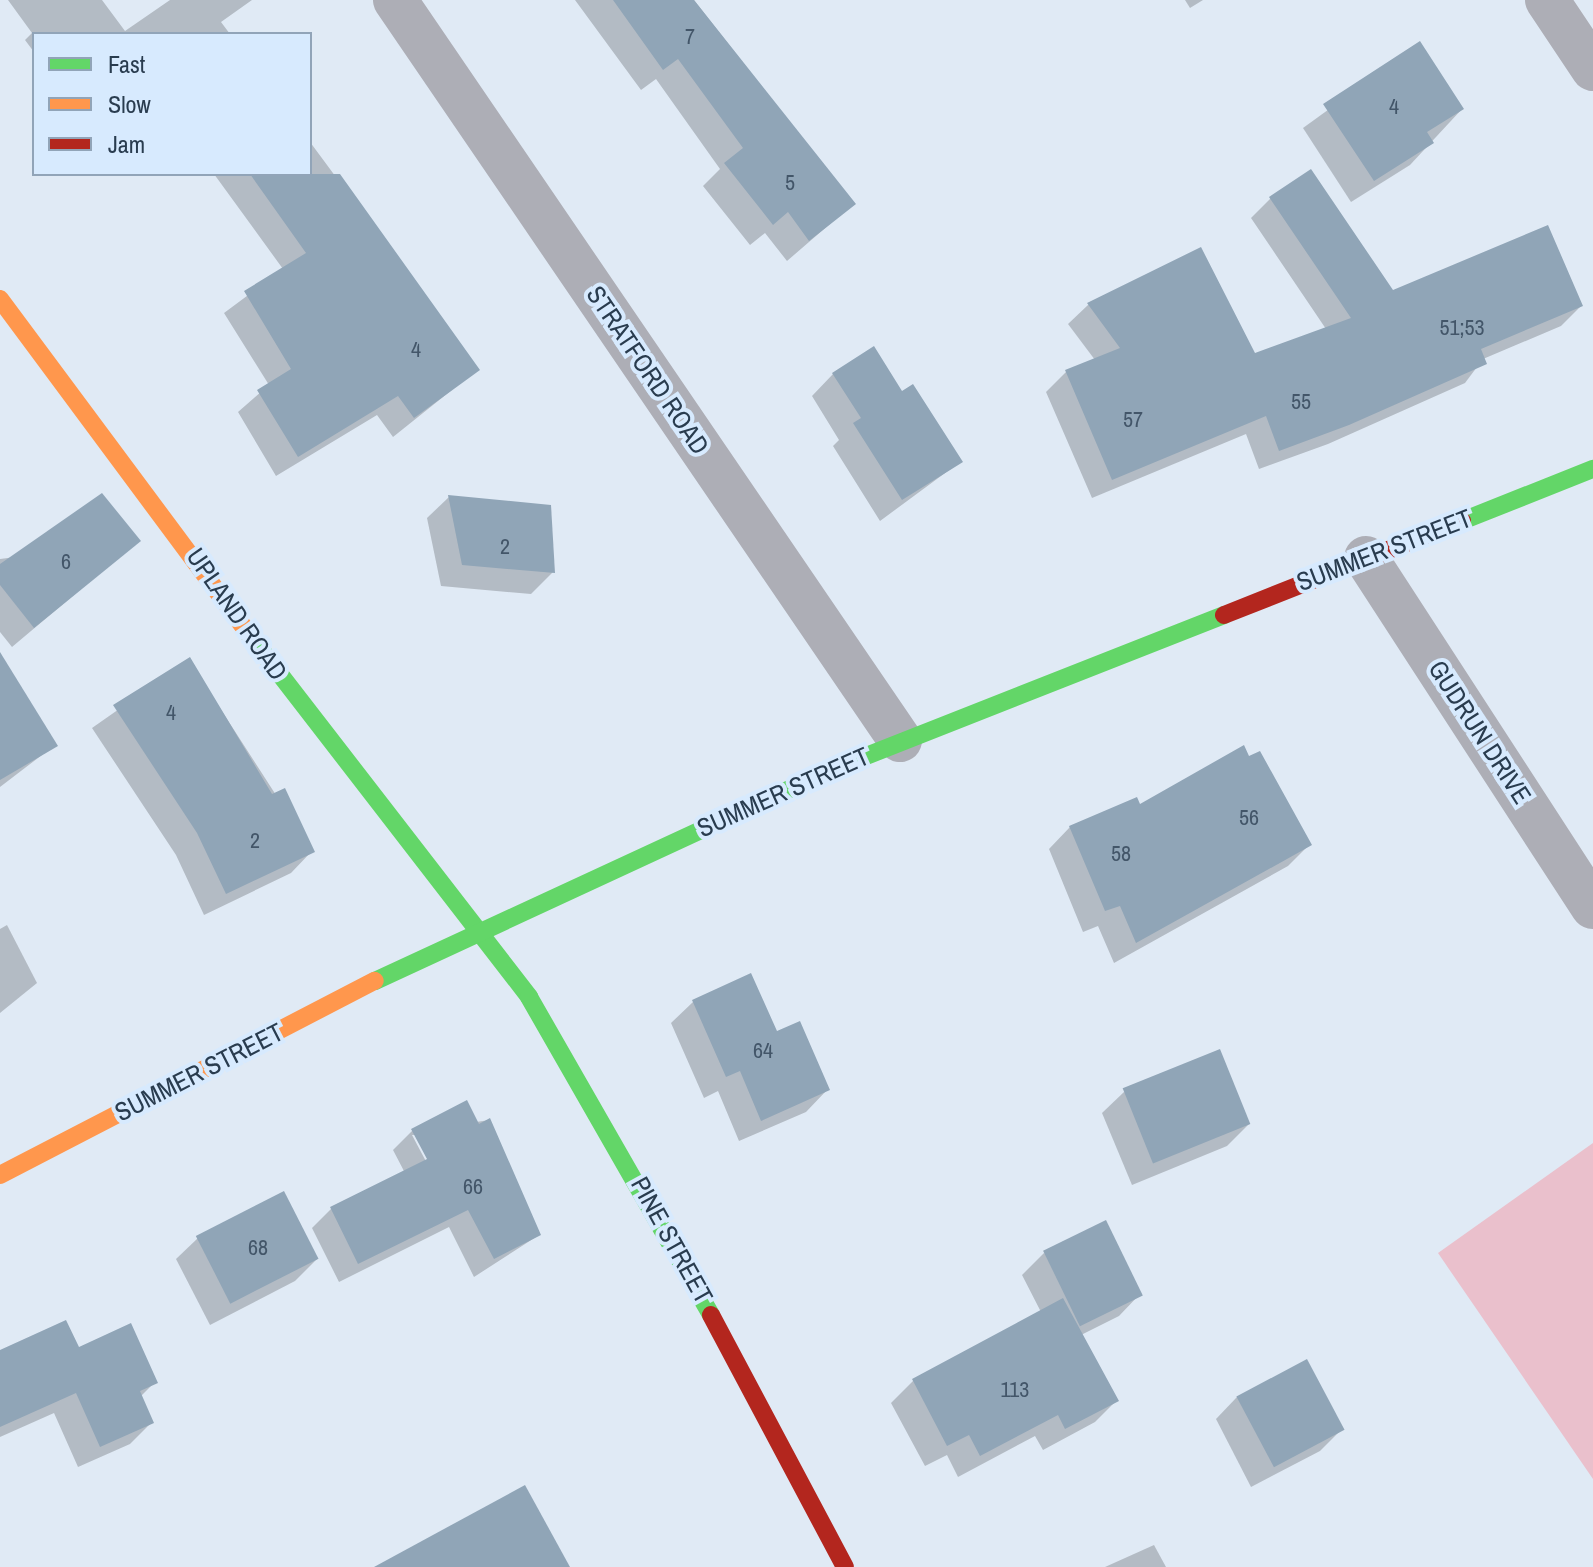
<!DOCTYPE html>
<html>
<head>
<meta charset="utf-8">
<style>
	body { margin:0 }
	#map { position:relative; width:1593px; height:1567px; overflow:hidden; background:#e0eaf5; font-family:"Archivo Narrow",sans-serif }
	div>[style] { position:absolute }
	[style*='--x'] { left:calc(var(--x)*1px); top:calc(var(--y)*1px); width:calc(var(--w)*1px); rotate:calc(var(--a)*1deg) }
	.green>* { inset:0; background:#eac0cc }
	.shadow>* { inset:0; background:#0003 }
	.building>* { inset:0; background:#90a5b7; transform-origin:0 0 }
	.street>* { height:44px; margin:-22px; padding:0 22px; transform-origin:22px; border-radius:22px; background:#adaeb6 }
	.fast>* { height:18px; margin:-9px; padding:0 9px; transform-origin:9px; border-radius:9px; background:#63d668 }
	.slow>* { height:18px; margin:-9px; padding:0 9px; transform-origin:9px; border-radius:9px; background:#ff974d }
	.jam>* { height:18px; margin:-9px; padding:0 9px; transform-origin:9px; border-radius:9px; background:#b3261e }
	span { translate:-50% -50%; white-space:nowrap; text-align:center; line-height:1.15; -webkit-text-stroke:8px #d7eafe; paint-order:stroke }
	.number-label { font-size:22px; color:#435669 }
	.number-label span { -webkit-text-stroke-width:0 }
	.street-label { font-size:26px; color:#293c4f }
	.legend { position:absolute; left:32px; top:32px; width:280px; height:144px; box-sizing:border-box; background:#d7eafe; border:2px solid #91a4b8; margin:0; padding:10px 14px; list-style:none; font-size:24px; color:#293c4f }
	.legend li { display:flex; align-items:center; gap:16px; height:40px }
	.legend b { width:40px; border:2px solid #91a4b8 }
</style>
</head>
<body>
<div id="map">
	<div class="green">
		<div style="clip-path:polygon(1593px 1143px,1593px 1479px,1438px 1253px)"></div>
	</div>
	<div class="shadow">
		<div style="clip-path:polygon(8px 0,102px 0,125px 31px,170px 0,252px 0,221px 22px,230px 34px,34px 34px,34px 52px,25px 40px,32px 33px)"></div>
		<div style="clip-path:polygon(575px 0,694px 0,853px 204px,787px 261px,765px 233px,750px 245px,703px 186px,720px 169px,656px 79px,641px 90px)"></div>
		<div style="clip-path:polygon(1185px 0,1203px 0,1190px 8px)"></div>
		<div style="clip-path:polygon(1419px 44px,1462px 109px,1410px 165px,1351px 202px,1303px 128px)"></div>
		<div style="clip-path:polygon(310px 142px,478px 369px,393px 437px,377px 415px,276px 476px,238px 412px,269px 385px,224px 313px,283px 269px,214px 174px,310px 174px)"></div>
		<div style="clip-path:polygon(1271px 198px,1392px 293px,1581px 306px,1561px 326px,1483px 359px,1465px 383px,1328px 444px,1259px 469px,1246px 434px,1092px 498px,1046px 392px,1066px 372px,1095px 360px,1068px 324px,1088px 305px,1200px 250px,1254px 355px,1326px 329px,1251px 218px)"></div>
		<div style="clip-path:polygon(833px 374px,902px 393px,960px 462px,880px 521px,833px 446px,839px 440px,812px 396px)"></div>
		<div style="clip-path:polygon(449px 497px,553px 572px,531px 594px,441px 586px,427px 518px)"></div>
		<div style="clip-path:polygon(138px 541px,12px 647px,0 632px,0 559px)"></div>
		<div style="clip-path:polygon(189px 660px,312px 851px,291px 873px,204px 915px,176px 855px,92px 728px)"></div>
		<div style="clip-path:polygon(0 694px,55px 745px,0 787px)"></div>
		<div style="clip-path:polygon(1139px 807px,1309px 845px,1288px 866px,1114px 963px,1098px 926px,1083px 932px,1049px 849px,1070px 827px)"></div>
		<div style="clip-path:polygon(7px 925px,37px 983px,0 1013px,0 929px)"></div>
		<div style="clip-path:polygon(750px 975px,776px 1034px,827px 1090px,806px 1112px,739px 1141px,718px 1091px,704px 1098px,671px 1023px,693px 1002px)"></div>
		<div style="clip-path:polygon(1124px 1092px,1249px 1124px,1227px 1146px,1132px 1185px,1102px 1113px)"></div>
		<div style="clip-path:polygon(evenodd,490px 1120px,539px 1235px,474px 1277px,449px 1227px,339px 1282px,312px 1228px,331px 1209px,405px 1173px,393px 1150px,412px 1131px,490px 1120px,412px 1135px,416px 1135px,433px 1167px,430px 1169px,412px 1135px)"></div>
		<div style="clip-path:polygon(198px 1238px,317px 1259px,295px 1281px,210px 1325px,176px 1259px)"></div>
		<div style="clip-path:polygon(1044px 1253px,1140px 1294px,1119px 1316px,1081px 1335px,1117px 1400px,1095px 1422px,1043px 1450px,1035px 1436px,958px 1477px,947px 1455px,925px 1466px,891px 1403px,913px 1381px,1041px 1312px,1022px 1275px)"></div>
		<div style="clip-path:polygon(78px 1350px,155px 1382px,140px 1397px,152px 1422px,130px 1444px,78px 1467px,54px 1413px,0 1437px,0 1352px)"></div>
		<div style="clip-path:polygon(1237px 1397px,1341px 1430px,1320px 1451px,1251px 1487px,1216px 1419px)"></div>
		<div style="clip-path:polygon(1154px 1545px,1166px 1567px,1105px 1567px)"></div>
	</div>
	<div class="building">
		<div style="clip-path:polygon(613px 0,694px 0,856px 204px,809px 241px,788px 212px,773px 225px,724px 163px,743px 148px,678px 59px,663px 70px)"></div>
		<div style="clip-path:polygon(1420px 41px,1464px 109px,1427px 132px,1434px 143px,1374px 181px,1323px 104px)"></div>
		<div style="clip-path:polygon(1311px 169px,1393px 290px,1548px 225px,1583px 306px,1481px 349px,1487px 364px,1349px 425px,1279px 451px,1266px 416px,1112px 480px,1065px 370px,1120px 348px,1087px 303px,1201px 247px,1255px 353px,1351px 318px,1269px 197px)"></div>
		<div style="clip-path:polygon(250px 174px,340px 174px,480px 370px,414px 418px,398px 396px,298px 457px,257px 390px,291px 369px,244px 291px,306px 253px)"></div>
		<div style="clip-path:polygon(874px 346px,902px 391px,913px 384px,963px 462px,902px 500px,853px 423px,861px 418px,832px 373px)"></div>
		<div style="clip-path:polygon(102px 493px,141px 541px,34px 628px,0 585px,0 564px)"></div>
		<div style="clip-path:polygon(448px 495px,551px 505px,555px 573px,462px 565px)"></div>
		<div style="clip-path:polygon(0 652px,58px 746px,0 780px)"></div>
		<div style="clip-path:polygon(190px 657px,272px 794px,285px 788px,315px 852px,226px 894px,197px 833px,113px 705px)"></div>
		<div style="clip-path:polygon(1244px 745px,1249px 756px,1260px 751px,1312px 845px,1136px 943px,1120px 906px,1105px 911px,1069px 826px,1137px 797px,1140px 804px)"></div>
		<div style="clip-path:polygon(751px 973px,777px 1031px,800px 1021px,830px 1090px,761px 1121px,740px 1071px,726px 1077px,692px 1000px)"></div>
		<div style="left:1220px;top:1049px;width:81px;height:105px;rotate:68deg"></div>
		<div style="clip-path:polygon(467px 1100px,479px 1124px,490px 1118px,541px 1235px,494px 1259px,468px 1210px,358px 1264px,330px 1207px,427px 1159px,411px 1129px)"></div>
		<div style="left:284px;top:1191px;width:76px;height:99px;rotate:63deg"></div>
		<div style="left:1106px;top:1220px;width:84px;height:70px;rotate:64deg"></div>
		<div style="clip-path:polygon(1063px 1298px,1119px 1401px,1065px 1429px,1058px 1415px,980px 1456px,969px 1435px,947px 1446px,912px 1379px)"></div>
		<div style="clip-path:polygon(66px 1320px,79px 1347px,131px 1323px,158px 1383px,140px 1391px,154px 1423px,100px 1447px,76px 1393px,0 1427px,0 1350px)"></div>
		<div style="left:1307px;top:1359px;width:80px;height:80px;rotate:62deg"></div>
		<div style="clip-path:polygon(525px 1485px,570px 1567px,374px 1567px)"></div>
	</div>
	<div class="street">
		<div style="--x:395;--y:0;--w:896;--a:55.69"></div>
		<div style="--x:1547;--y:0;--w:83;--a:56.3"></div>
		<div style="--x:1366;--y:558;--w:416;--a:57"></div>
	</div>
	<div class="fast">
		<div style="--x:1462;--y:521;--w:141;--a:-21.7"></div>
		<div style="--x:248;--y:633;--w:460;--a:52.3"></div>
		<div style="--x:529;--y:997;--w:366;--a:60.2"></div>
		<div style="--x:375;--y:981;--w:505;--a:-24.84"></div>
		<div style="--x:833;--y:769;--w:420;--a:-21.5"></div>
	</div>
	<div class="slow">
		<div style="--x:0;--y:299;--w:416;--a:53.4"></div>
		<div style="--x:0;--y:1175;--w:422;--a:-27.4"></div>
	</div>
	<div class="jam">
		<div style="--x:1224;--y:615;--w:256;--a:-21.6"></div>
		<div style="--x:711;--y:1315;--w:285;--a:62"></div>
	</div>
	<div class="number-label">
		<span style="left:690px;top:37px">7</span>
		<span style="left:1394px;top:107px">4</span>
		<span style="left:790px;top:183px">5</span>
		<span style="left:1462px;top:328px">51;53</span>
		<span style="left:416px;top:350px">4</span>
		<span style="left:1301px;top:402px">55</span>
		<span style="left:1133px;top:420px">57</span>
		<span style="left:505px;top:547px">2</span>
		<span style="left:66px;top:562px">6</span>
		<span style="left:171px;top:713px">4</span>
		<span style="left:1249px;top:818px">56</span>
		<span style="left:255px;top:841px">2</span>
		<span style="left:1121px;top:854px">58</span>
		<span style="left:763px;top:1051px">64</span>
		<span style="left:473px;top:1187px">66</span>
		<span style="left:258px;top:1248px">68</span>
		<span style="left:1015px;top:1390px">113</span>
	</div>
	<div class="street-label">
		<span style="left:648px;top:370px;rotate:56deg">STRATFORD ROAD</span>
		<span style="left:1384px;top:550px;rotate:-21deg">SUMMER STREET</span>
		<span style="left:237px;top:614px;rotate:55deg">UPLAND ROAD</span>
		<span style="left:1480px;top:732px;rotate:57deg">GUDRUN DRIVE</span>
		<span style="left:783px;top:792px;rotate:-24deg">SUMMER STREET</span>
		<span style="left:199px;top:1072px;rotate:-27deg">SUMMER STREET</span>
		<span style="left:672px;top:1240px;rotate:61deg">PINE STREET</span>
	</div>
	<ul class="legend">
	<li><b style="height:10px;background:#63d668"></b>Fast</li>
	<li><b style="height:10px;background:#ff974d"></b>Slow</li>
	<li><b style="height:10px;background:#b3261e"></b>Jam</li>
	</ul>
</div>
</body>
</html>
